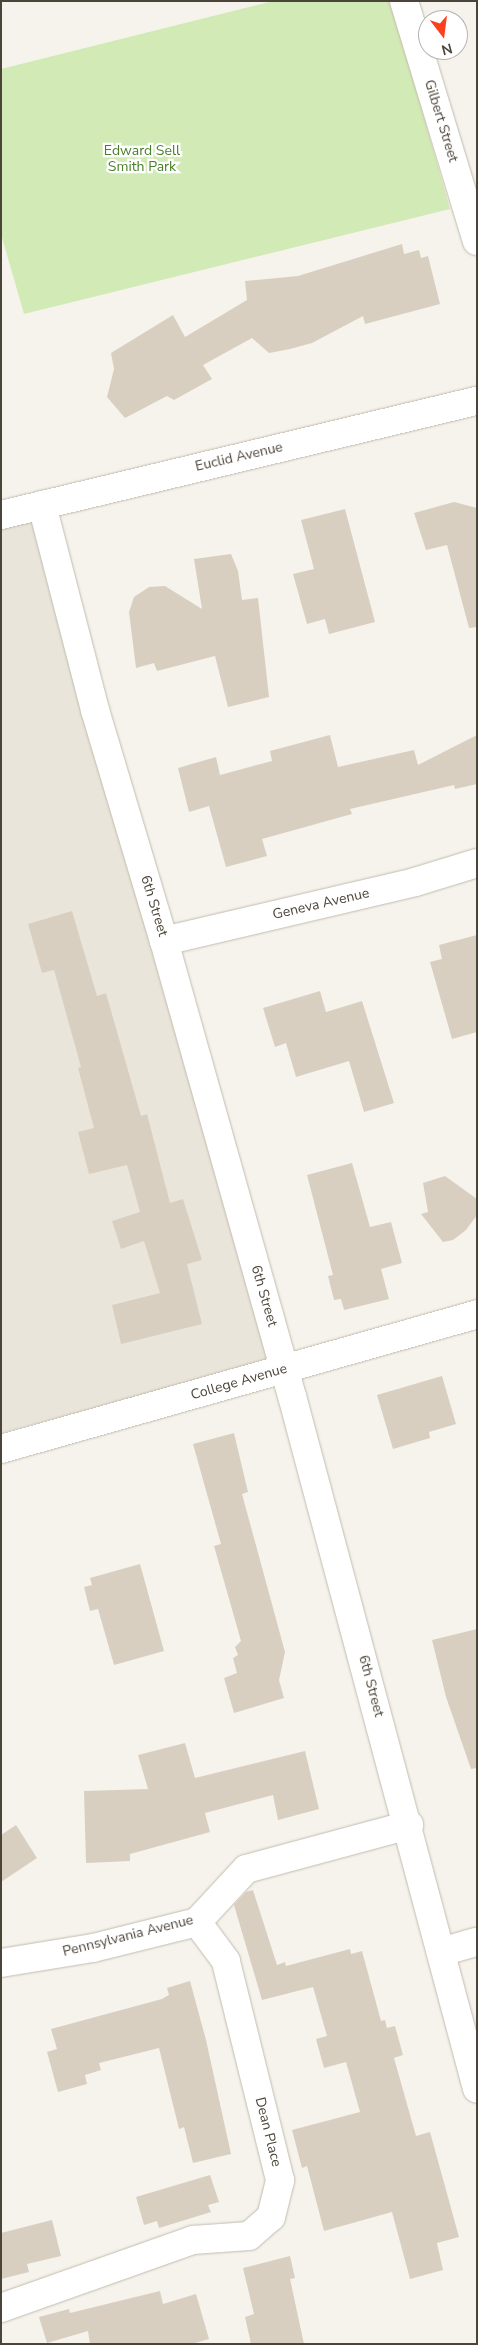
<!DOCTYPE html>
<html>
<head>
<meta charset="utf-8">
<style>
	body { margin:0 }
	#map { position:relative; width:478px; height:2345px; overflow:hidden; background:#f6f3ec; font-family:"Nunito Sans",sans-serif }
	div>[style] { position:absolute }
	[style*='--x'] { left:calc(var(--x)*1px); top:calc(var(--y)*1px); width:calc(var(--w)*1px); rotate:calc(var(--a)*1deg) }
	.residential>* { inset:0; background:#eae5da }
	.green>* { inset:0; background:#d2eab5 }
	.building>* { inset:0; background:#d8cfc1 }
	.roads { filter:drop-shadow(0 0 1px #c2bbae) drop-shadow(0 0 1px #c2bbae) }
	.minor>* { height:28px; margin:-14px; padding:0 14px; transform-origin:14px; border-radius:14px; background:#fff }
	span { translate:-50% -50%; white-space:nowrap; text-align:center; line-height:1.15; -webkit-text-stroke:4.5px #fff; paint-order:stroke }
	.street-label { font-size:14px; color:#4b4439 }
	.park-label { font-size:14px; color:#4a7f2a }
	.frame { position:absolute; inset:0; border:2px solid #4b4439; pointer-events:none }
	.north { position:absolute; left:418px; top:10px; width:50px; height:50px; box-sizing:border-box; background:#fff; border:1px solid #b7b4b0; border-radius:50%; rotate:165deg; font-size:14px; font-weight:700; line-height:20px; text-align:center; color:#4b4439 }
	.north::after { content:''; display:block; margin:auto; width:18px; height:22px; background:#fc3f1d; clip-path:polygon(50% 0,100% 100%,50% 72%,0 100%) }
</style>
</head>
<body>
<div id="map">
	<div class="residential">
		<div style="clip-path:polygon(42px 505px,269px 1361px,1px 1433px,1px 516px)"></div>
	</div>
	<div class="green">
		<div style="clip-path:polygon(273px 1px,391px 1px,450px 209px,24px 314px,1px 234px,1px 69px)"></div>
	</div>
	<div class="building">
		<div style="clip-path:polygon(402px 244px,404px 254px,419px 250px,421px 258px,428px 256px,440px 304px,365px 324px,363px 316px,312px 343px,290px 349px,269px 353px,252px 338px,203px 365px,212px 379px,174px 400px,167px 396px,125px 418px,107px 397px,114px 369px,111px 353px,173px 315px,185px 337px,247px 300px,245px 281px,298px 276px)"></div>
		<div style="clip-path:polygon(454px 502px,477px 508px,477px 627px,469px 628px,447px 545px,426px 550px,414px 513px)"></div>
		<div style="clip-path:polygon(345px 509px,375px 622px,329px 634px,325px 619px,307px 624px,293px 574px,314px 569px,301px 520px)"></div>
		<div style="clip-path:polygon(231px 554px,238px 571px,242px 600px,258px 598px,269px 697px,228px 707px,215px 656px,157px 671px,154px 663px,136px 668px,129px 612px,134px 597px,149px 587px,165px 586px,202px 609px,194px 559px)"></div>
		<div style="clip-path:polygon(330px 735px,338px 767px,414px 750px,418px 765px,477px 735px,477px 784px,455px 789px,454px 785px,350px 809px,352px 814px,262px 839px,267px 856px,226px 867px,209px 806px,189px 812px,178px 768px,216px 757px,220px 775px,272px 761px,270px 751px)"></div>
		<div style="clip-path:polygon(72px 911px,97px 996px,106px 993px,141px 1116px,147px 1114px,170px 1203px,183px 1199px,202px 1260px,187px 1264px,202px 1324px,121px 1344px,112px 1305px,160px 1293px,144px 1241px,121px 1249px,112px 1221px,140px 1212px,127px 1165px,89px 1174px,78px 1132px,94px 1128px,78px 1068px,81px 1067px,54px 970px,42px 973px,28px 924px)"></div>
		<div style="clip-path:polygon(477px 935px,477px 1032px,452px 1039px,430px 962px,442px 959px,439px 945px)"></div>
		<div style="clip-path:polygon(320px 991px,326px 1012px,362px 1001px,394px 1103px,364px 1112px,349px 1061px,296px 1077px,286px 1043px,275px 1047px,263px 1008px)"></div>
		<div style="clip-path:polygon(352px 1163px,370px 1227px,391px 1222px,402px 1263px,381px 1269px,389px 1299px,344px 1310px,341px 1299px,334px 1300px,328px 1276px,333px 1275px,307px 1175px)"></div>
		<div style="clip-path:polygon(445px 1176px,477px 1199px,477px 1215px,466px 1230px,453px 1240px,443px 1242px,421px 1214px,428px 1212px,423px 1183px)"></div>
		<div style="clip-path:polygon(442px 1376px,456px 1424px,429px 1432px,430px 1438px,393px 1449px,377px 1395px)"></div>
		<div style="clip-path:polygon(234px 1433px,248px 1492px,242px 1494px,285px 1652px,279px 1680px,284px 1698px,234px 1713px,224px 1678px,237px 1673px,233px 1658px,238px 1655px,235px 1647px,241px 1641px,214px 1546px,221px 1544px,193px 1444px)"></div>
		<div style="clip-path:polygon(140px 1564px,164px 1651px,114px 1665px,98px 1609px,90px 1611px,84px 1587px,92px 1585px,90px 1578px)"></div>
		<div style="clip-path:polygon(477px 1629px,477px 1768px,471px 1769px,446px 1697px,432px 1640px)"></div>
		<div style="clip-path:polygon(185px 1743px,195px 1778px,305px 1751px,319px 1809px,278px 1820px,273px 1795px,205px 1813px,210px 1832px,130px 1854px,130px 1861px,86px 1863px,84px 1791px,148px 1789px,138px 1755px)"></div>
		<div style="clip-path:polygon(16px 1825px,37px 1858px,1px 1882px,1px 1835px)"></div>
		<div style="clip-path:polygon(253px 1890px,277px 1965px,285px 1962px,286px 1966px,350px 1949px,351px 1954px,362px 1951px,381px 2021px,385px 2020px,387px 2028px,395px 2026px,403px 2055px,394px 2058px,416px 2136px,430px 2132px,459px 2237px,437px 2243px,443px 2270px,410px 2279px,392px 2212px,324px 2231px,307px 2166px,302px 2168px,292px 2130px,360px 2112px,346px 2062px,324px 2068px,316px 2039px,327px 2036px,313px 1987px,262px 2000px,234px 1905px,246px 1892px)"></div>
		<div style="clip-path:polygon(190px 1981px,206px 2040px,231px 2154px,193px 2163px,184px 2127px,179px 2129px,159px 2048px,99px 2063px,101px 2070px,85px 2075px,87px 2084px,58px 2092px,47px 2052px,57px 2049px,51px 2029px,162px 1999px,169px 1995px,167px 1988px)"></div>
		<div style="clip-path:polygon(210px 2175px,219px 2202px,208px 2205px,211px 2212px,159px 2228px,157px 2221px,144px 2225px,136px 2197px)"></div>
		<div style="clip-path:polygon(52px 2220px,61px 2256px,27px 2264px,29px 2272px,1px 2279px,1px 2233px)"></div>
		<div style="clip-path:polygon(290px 2256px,295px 2278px,290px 2279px,304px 2344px,251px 2344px,245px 2317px,254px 2314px,243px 2268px)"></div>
		<div style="clip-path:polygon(160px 2291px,163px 2304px,196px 2294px,209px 2339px,192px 2344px,90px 2344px,88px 2331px,47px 2343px,39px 2317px,69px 2309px,70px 2313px)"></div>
	</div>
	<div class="roads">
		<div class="minor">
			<div style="--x:404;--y:1;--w:251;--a:73.1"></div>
			<div style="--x:42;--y:505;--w:212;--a:75.5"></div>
			<div style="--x:95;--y:710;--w:241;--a:73.4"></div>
			<div style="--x:164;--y:941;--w:473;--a:74.3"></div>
			<div style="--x:292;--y:1396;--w:717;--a:75.05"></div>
			<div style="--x:1;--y:515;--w:489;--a:-13.5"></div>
			<div style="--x:164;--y:941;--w:258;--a:-13.2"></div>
			<div style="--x:415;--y:882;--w:65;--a:-17"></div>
			<div style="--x:1;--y:1449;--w:495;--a:-15.8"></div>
			<div style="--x:441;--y:1952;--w:37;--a:-16"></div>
			<div style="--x:1;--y:1963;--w:93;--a:-9.3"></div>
			<div style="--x:93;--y:1948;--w:107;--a:-14"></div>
			<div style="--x:197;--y:1922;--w:72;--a:-47.2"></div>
			<div style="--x:246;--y:1869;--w:169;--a:-15.1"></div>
			<div style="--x:1;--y:2308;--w:204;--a:-19.5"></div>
			<div style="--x:193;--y:2240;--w:56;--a:-4.1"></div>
			<div style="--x:249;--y:2236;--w:29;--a:-41"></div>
			<div style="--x:271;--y:2217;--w:38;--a:-76"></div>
			<div style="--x:280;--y:2180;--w:226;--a:-103.9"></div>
			<div style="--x:226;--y:1961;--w:49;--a:-126.6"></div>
		</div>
	</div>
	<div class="street-label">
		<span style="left:441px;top:121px;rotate:73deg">Gilbert Street</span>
		<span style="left:239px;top:457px;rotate:-13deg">Euclid Avenue</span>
		<span style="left:321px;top:904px;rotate:-13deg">Geneva Avenue</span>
		<span style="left:154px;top:906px;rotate:73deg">6th Street</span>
		<span style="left:264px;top:1296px;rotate:74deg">6th Street</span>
		<span style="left:239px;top:1382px;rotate:-16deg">College Avenue</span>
		<span style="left:371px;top:1686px;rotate:75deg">6th Street</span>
		<span style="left:128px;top:1936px;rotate:-14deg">Pennsylvania Avenue</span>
		<span style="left:268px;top:2132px;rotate:76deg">Dean Place</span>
	</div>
	<div class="park-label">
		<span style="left:142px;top:159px">Edward Sell<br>Smith Park</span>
	</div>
	<div class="frame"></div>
	<div class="north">N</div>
</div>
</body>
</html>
